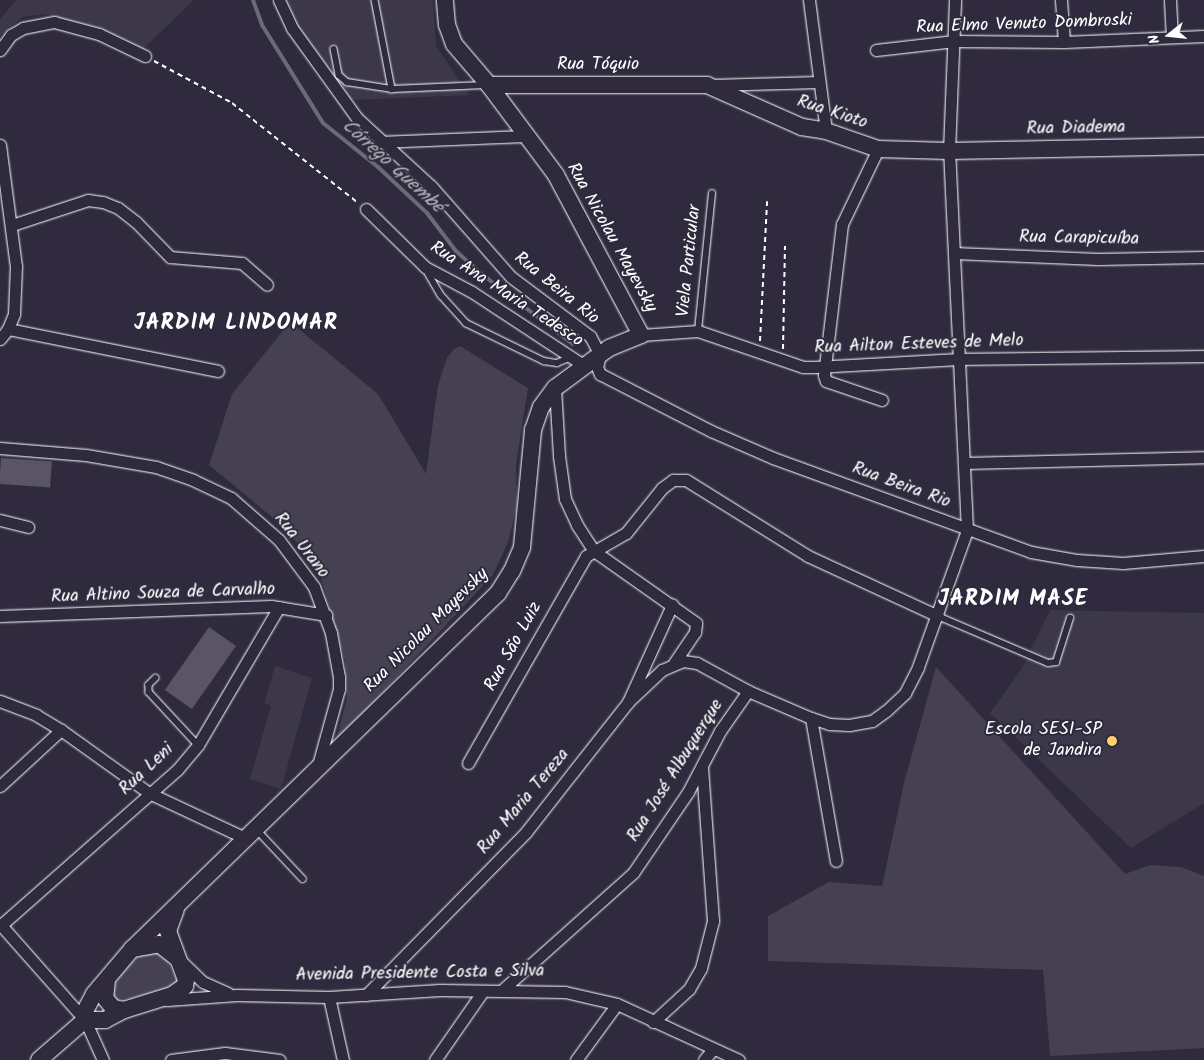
<!DOCTYPE html>
<html>
<head>
<meta charset="utf-8">
<style>
	body { margin:0 }
	#map { position:relative; width:1204px; height:1060px; overflow:hidden; background:#2f2a3d; font-family:Kalam,sans-serif }
	div>[style] { position:absolute }
	[style*='--x'] { left:calc(var(--x)*1px); top:calc(var(--y)*1px); width:calc(var(--w)*1px); rotate:calc(var(--a)*1deg) }
	.built>* { inset:0; background:#3c3749 }
	.green>* { inset:0; background:#464152 }
	.stream>* { height:4px; margin:-2px; padding:0 2px; transform-origin:2px; border-radius:2px; background:#6d6a77 }
	.building>* { inset:0; background:#595564; transform-origin:0 0 }
	.path>* { height:2px; margin-top:-1px; transform-origin:0; background:repeating-linear-gradient(90deg,#fff 0 5px,transparent 0 9px) }
	.roads { filter:drop-shadow(0 0 1px #fff) drop-shadow(0 0 1px #fff) }
	.lane>* { height:5.5px; margin:-2.75px; padding:0 2.75px; transform-origin:2.75px; border-radius:2.75px; background:#2f2a3d }
	.street>* { height:11px; margin:-5.5px; padding:0 5.5px; transform-origin:5.5px; border-radius:5.5px; background:#2f2a3d }
	.secondary>* { height:16px; margin:-8px; padding:0 8px; transform-origin:8px; border-radius:8px; background:#2f2a3d }
	.dots>* { width:14px; height:14px; translate:-50% -50%; box-sizing:border-box; border:2px solid #2f2a3d; border-radius:50% }
	span { translate:-50% -50%; white-space:nowrap; text-align:center; line-height:1.15; -webkit-text-stroke:4px #2f2a3d; paint-order:stroke }
	.street-label { font-size:18px; color:#fff }
	.poi-label { font-size:18px; color:#fff }
	.right { translate:-100% -50%; text-align:right }
	.water-label { font-size:19px; color:#b6b4bb; font-style:italic }
	.district-label { font-size:22px; color:#fff; font-weight:700; letter-spacing:1px }
	.north { position:absolute; left:1144px; top:10px; width:50px; height:50px; -webkit-text-stroke:4px #2f2a3d; paint-order:stroke; rotate:254deg; font-size:14px; font-weight:700; line-height:20px; text-align:center; color:#fff }
	.north::after { content:''; display:block; margin:auto; width:18px; height:22px; background:#fff; clip-path:polygon(50% 0,100% 100%,50% 72%,0 100%) }
</style>
</head>
<body>
<div id="map">
	<div class="built">
		<div style="clip-path:polygon(16px 0,194px 0,143px 49px,102px 30px,44px 14px,22px 17px,0 36px,0 19px)"></div>
		<div style="clip-path:polygon(285px 0,433px 0,436px 46px,470px 95px,351px 100px,295px 24px)"></div>
		<div style="clip-path:polygon(1050px 610px,1204px 613px,1204px 803px,1131px 848px,990px 713px,1022px 668px)"></div>
		<div style="clip-path:polygon(275px 666px,312px 678px,281px 789px,250px 779px,271px 706px,264px 703px)"></div>
	</div>
	<div class="green">
		<div style="clip-path:polygon(290px 322px,378px 394px,426px 474px,438px 385px,447px 358px,454px 349px,460px 346px,528px 388px,516px 464px,517px 506px,508px 542px,493px 575px,336px 742px,347px 698px,345px 660px,318px 568px,284px 527px,209px 465px,232px 394px)"></div>
		<div style="clip-path:polygon(936px 667px,1125px 874px,1150px 865px,1181px 867px,1204px 876px,1204px 1048px,1050px 1056px,1043px 970px,768px 961px,768px 916px,829px 882px,882px 886px,904px 783px)"></div>
		<div style="clip-path:polygon(154px 949px,164px 953px,179px 984px,133px 998px,114px 999px,111px 993px,122px 972px,142px 953px)"></div>
	</div>
	<div class="stream">
		<div style="--x:253;--y:0;--w:27;--a:70"></div>
		<div style="--x:262;--y:25;--w:115;--a:58.1"></div>
		<div style="--x:323;--y:123;--w:70;--a:38.7"></div>
		<div style="--x:378;--y:167;--w:67;--a:43.2"></div>
		<div style="--x:427;--y:213;--w:48;--a:52.7"></div>
		<div style="--x:456;--y:251;--w:36;--a:42"></div>
		<div style="--x:483;--y:275;--w:113;--a:37.5"></div>
	</div>
	<div class="building">
		<div style="left:1px;top:458px;width:51px;height:26px;rotate:4deg"></div>
		<div style="left:209px;top:627px;width:33px;height:77px;rotate:35deg"></div>
	</div>
	<div class="path">
		<div style="--x:154;--y:61;--w:89;--a:28.3"></div>
		<div style="--x:232;--y:103;--w:159;--a:38.4"></div>
		<div style="--x:760;--y:341;--w:140;--a:-87.1"></div>
		<div style="--x:783;--y:349;--w:103;--a:-88.9"></div>
	</div>
	<div class="roads">
		<div class="lane">
			<div style="--x:375;--y:0;--w:91;--a:79.2"></div>
			<div style="--x:392;--y:89;--w:93;--a:-2.5"></div>
			<div style="--x:334;--y:49;--w:26;--a:79"></div>
			<div style="--x:339;--y:75;--w:11;--a:41"></div>
			<div style="--x:347;--y:82;--w:46;--a:8.8"></div>
			<div style="--x:427;--y:271;--w:28;--a:60"></div>
			<div style="--x:441;--y:295;--w:38;--a:48"></div>
			<div style="--x:466;--y:323;--w:87;--a:26"></div>
			<div style="--x:544;--y:361;--w:13;--a:9"></div>
			<div style="--x:557;--y:363;--w:15;--a:-23"></div>
			<div style="--x:698;--y:331;--w:138;--a:-84.2"></div>
			<div style="--x:938;--y:616;--w:120;--a:23.1"></div>
			<div style="--x:1048;--y:663;--w:8;--a:-7"></div>
			<div style="--x:1056;--y:662;--w:46;--a:-72.3"></div>
			<div style="--x:156;--y:678;--w:10;--a:135"></div>
			<div style="--x:149;--y:685;--w:7;--a:90"></div>
			<div style="--x:149;--y:692;--w:72;--a:47.2"></div>
			<div style="--x:257;--y:830;--w:67;--a:46.8"></div>
		</div>
		<div class="street">
			<div style="--x:279;--y:0;--w:31;--a:65"></div>
			<div style="--x:292;--y:28;--w:111;--a:54.2"></div>
			<div style="--x:357;--y:118;--w:100;--a:42.6"></div>
			<div style="--x:431;--y:186;--w:121;--a:48.7"></div>
			<div style="--x:511;--y:277;--w:99;--a:36.8"></div>
			<div style="--x:590;--y:336;--w:21;--a:62"></div>
			<div style="--x:600;--y:355;--w:12;--a:104"></div>
			<div style="--x:597;--y:367;--w:8;--a:67"></div>
			<div style="--x:600;--y:374;--w:125;--a:27.2"></div>
			<div style="--x:711;--y:431;--w:68;--a:23.5"></div>
			<div style="--x:773;--y:458;--w:275;--a:20"></div>
			<div style="--x:1031;--y:552;--w:47;--a:9.9"></div>
			<div style="--x:1077;--y:560;--w:46;--a:3.7"></div>
			<div style="--x:1123;--y:563;--w:81;--a:-4.9"></div>
			<div style="--x:809;--y:0;--w:132;--a:82.6"></div>
			<div style="--x:1061;--y:0;--w:42;--a:85.9"></div>
			<div style="--x:1170;--y:0;--w:37;--a:87"></div>
			<div style="--x:0;--y:50;--w:19;--a:-54"></div>
			<div style="--x:11;--y:35;--w:14;--a:-30"></div>
			<div style="--x:23;--y:28;--w:32;--a:-11"></div>
			<div style="--x:54;--y:22;--w:47;--a:14.9"></div>
			<div style="--x:99;--y:34;--w:51;--a:25.6"></div>
			<div style="--x:876;--y:50;--w:79;--a:-6.6"></div>
			<div style="--x:954;--y:41;--w:110;--a:0.5"></div>
			<div style="--x:1064;--y:42;--w:140;--a:-2.5"></div>
			<div style="--x:711;--y:85;--w:108;--a:-1.6"></div>
			<div style="--x:379;--y:142;--w:146;--a:-2.4"></div>
			<div style="--x:0;--y:145;--w:122;--a:82.5"></div>
			<div style="--x:16;--y:266;--w:48;--a:92.4"></div>
			<div style="--x:14;--y:314;--w:16;--a:112"></div>
			<div style="--x:8;--y:329;--w:13;--a:129"></div>
			<div style="--x:878;--y:149;--w:83;--a:115.6"></div>
			<div style="--x:842;--y:224;--w:152;--a:96.8"></div>
			<div style="--x:824;--y:375;--w:6;--a:72"></div>
			<div style="--x:826;--y:381;--w:59;--a:18.7"></div>
			<div style="--x:366;--y:209;--w:83;--a:44.5"></div>
			<div style="--x:425;--y:267;--w:53;--a:28"></div>
			<div style="--x:472;--y:292;--w:136;--a:33.3"></div>
			<div style="--x:12;--y:225;--w:80;--a:-18.2"></div>
			<div style="--x:88;--y:200;--w:15;--a:8"></div>
			<div style="--x:103;--y:202;--w:16;--a:22"></div>
			<div style="--x:118;--y:208;--w:23;--a:38"></div>
			<div style="--x:136;--y:222;--w:49;--a:45.8"></div>
			<div style="--x:170;--y:257;--w:72;--a:4.8"></div>
			<div style="--x:242;--y:263;--w:33;--a:41"></div>
			<div style="--x:954;--y:253;--w:144;--a:2.4"></div>
			<div style="--x:1098;--y:259;--w:106;--a:-1.1"></div>
			<div style="--x:8;--y:329;--w:214;--a:11.3"></div>
			<div style="--x:641;--y:335;--w:57;--a:-4"></div>
			<div style="--x:698;--y:331;--w:111;--a:18.9"></div>
			<div style="--x:803;--y:367;--w:12;--a:0"></div>
			<div style="--x:815;--y:367;--w:144;--a:-3.2"></div>
			<div style="--x:959;--y:359;--w:245;--a:-0.7"></div>
			<div style="--x:555;--y:388;--w:68;--a:86.6"></div>
			<div style="--x:559;--y:456;--w:43;--a:82.1"></div>
			<div style="--x:565;--y:499;--w:29;--a:65"></div>
			<div style="--x:577;--y:525;--w:31;--a:57"></div>
			<div style="--x:594;--y:551;--w:125;--a:35.2"></div>
			<div style="--x:696;--y:623;--w:9;--a:96"></div>
			<div style="--x:695;--y:632;--w:37;--a:124"></div>
			<div style="--x:0;--y:448;--w:86;--a:4.7"></div>
			<div style="--x:86;--y:455;--w:71;--a:9.7"></div>
			<div style="--x:156;--y:467;--w:39;--a:19"></div>
			<div style="--x:193;--y:480;--w:42;--a:25.3"></div>
			<div style="--x:231;--y:498;--w:64;--a:41.2"></div>
			<div style="--x:279;--y:540;--w:59;--a:53.3"></div>
			<div style="--x:314;--y:587;--w:49;--a:69.7"></div>
			<div style="--x:331;--y:633;--w:45;--a:79.7"></div>
			<div style="--x:339;--y:677;--w:12;--a:90"></div>
			<div style="--x:339;--y:689;--w:83;--a:105.4"></div>
			<div style="--x:964;--y:463;--w:240;--a:-1.4"></div>
			<div style="--x:0;--y:520;--w:29;--a:14"></div>
			<div style="--x:0;--y:616;--w:271;--a:-2.1"></div>
			<div style="--x:271;--y:606;--w:56;--a:9.3"></div>
			<div style="--x:0;--y:701;--w:39;--a:21"></div>
			<div style="--x:36;--y:715;--w:29;--a:31"></div>
			<div style="--x:61;--y:730;--w:108;--a:35.6"></div>
			<div style="--x:149;--y:793;--w:106;--a:25.1"></div>
			<div style="--x:628;--y:702;--w:47;--a:-43.3"></div>
			<div style="--x:662;--y:670;--w:23;--a:-23"></div>
			<div style="--x:683;--y:661;--w:14;--a:8"></div>
			<div style="--x:697;--y:663;--w:58;--a:28.8"></div>
			<div style="--x:748;--y:691;--w:69;--a:23.2"></div>
			<div style="--x:811;--y:718;--w:19;--a:18"></div>
			<div style="--x:829;--y:724;--w:20;--a:3"></div>
			<div style="--x:849;--y:725;--w:23;--a:-10"></div>
			<div style="--x:872;--y:721;--w:17;--a:-36"></div>
			<div style="--x:886;--y:711;--w:26;--a:-43"></div>
			<div style="--x:905;--y:693;--w:29;--a:-63"></div>
			<div style="--x:918;--y:667;--w:145;--a:-70.3"></div>
			<div style="--x:967;--y:530;--w:379;--a:-92.7"></div>
			<div style="--x:949;--y:151;--w:151;--a:-87.7"></div>
			<div style="--x:811;--y:718;--w:145;--a:80.1"></div>
			<div style="--x:468;--y:763;--w:238;--a:-60.3"></div>
			<div style="--x:586;--y:556;--w:46;--a:-29.9"></div>
			<div style="--x:626;--y:533;--w:58;--a:-51.3"></div>
			<div style="--x:662;--y:488;--w:14;--a:-36"></div>
			<div style="--x:673;--y:480;--w:13;--a:0"></div>
			<div style="--x:686;--y:480;--w:144;--a:31.9"></div>
			<div style="--x:808;--y:556;--w:143;--a:24.8"></div>
			<div style="--x:0;--y:786;--w:83;--a:-42.6"></div>
			<div style="--x:0;--y:924;--w:128;--a:48.5"></div>
			<div style="--x:85;--y:1020;--w:44;--a:65.8"></div>
			<div style="--x:0;--y:926;--w:236;--a:-41.4"></div>
			<div style="--x:177;--y:770;--w:33;--a:-50"></div>
			<div style="--x:198;--y:745;--w:160;--a:-59.6"></div>
			<div style="--x:182;--y:962;--w:29;--a:44"></div>
			<div style="--x:203;--y:982;--w:27;--a:24"></div>
			<div style="--x:501;--y:991;--w:177;--a:-41.8"></div>
			<div style="--x:633;--y:873;--w:98;--a:-55.8"></div>
			<div style="--x:688;--y:792;--w:69;--a:-62.3"></div>
			<div style="--x:720;--y:731;--w:49;--a:-55"></div>
			<div style="--x:366;--y:995;--w:228;--a:-45.5"></div>
			<div style="--x:526;--y:832;--w:76;--a:-51.9"></div>
			<div style="--x:573;--y:772;--w:89;--a:-51.8"></div>
			<div style="--x:628;--y:702;--w:107;--a:-65.6"></div>
			<div style="--x:329;--y:997;--w:65;--a:77.5"></div>
			<div style="--x:167;--y:1000;--w:70;--a:-4.1"></div>
			<div style="--x:237;--y:995;--w:92;--a:1.2"></div>
			<div style="--x:329;--y:997;--w:111;--a:-3.6"></div>
			<div style="--x:440;--y:990;--w:125;--a:0.9"></div>
			<div style="--x:565;--y:992;--w:53;--a:13"></div>
			<div style="--x:617;--y:1004;--w:134;--a:24.7"></div>
			<div style="--x:653;--y:1022;--w:49;--a:-42.5"></div>
			<div style="--x:689;--y:989;--w:24;--a:-60"></div>
			<div style="--x:701;--y:968;--w:49;--a:-75.7"></div>
			<div style="--x:713;--y:921;--w:154;--a:-94.1"></div>
			<div style="--x:171;--y:1060;--w:54;--a:-7.4"></div>
			<div style="--x:225;--y:1053;--w:55;--a:7.3"></div>
			<div style="--x:435;--y:1060;--w:84;--a:-55.2"></div>
			<div style="--x:576;--y:1060;--w:69;--a:-53.8"></div>
			<div style="--x:704;--y:1060;--w:14;--a:-51"></div>
		</div>
		<div class="secondary">
			<div style="--x:489;--y:85;--w:218;--a:0"></div>
			<div style="--x:707;--y:85;--w:104;--a:23.9"></div>
			<div style="--x:802;--y:127;--w:24;--a:9"></div>
			<div style="--x:826;--y:131;--w:55;--a:19.1"></div>
			<div style="--x:878;--y:149;--w:71;--a:1.6"></div>
			<div style="--x:949;--y:151;--w:255;--a:-1.1"></div>
			<div style="--x:132;--y:949;--w:27;--a:-10"></div>
			<div style="--x:159;--y:944;--w:23;--a:38"></div>
			<div style="--x:107;--y:980;--w:18;--a:96"></div>
			<div style="--x:105;--y:998;--w:13;--a:51"></div>
			<div style="--x:113;--y:1008;--w:11;--a:10"></div>
			<div style="--x:85;--y:1020;--w:9;--a:-90"></div>
			<div style="--x:85;--y:1011;--w:19;--a:-62"></div>
			<div style="--x:94;--y:994;--w:59;--a:-49.8"></div>
			<div style="--x:132;--y:949;--w:511;--a:-44.21"></div>
			<div style="--x:498;--y:593;--w:26;--a:-58"></div>
			<div style="--x:512;--y:571;--w:26;--a:-67"></div>
			<div style="--x:522;--y:547;--w:118;--a:-84.6"></div>
			<div style="--x:533;--y:430;--w:24;--a:-71"></div>
			<div style="--x:541;--y:407;--w:24;--a:-54"></div>
			<div style="--x:555;--y:388;--w:67;--a:-36.5"></div>
			<div style="--x:609;--y:348;--w:35;--a:-22"></div>
			<div style="--x:641;--y:335;--w:181;--a:-118"></div>
			<div style="--x:556;--y:175;--w:112;--a:-126.7"></div>
			<div style="--x:489;--y:85;--w:54;--a:-130.5"></div>
			<div style="--x:454;--y:44;--w:20;--a:-110"></div>
			<div style="--x:447;--y:25;--w:25;--a:-95"></div>
			<div style="--x:85;--y:1020;--w:20;--a:0"></div>
			<div style="--x:105;--y:1020;--w:21;--a:-28"></div>
			<div style="--x:124;--y:1010;--w:50;--a:-17.4"></div>
			<div style="--x:172;--y:995;--w:16;--a:-35"></div>
			<div style="--x:185;--y:986;--w:6;--a:-81"></div>
			<div style="--x:186;--y:980;--w:52;--a:-110.2"></div>
			<div style="--x:168;--y:931;--w:23;--a:-70"></div>
			<div style="--x:39;--y:1060;--w:61;--a:-41"></div>
		</div>
	</div>
	<div class="dots">
		<div style="left:1112px;top:741px;background:#ffd166"></div>
	</div>
	<div class="street-label">
		<span style="left:1024px;top:25px;rotate:-2deg">Rua Elmo Venuto Dombroski</span>
		<span style="left:598px;top:65px">Rua Tóquio</span>
		<span style="left:832px;top:113px;rotate:18deg">Rua Kioto</span>
		<span style="left:1076px;top:129px;rotate:-1deg">Rua Diadema</span>
		<span style="left:611px;top:238px;rotate:61deg">Rua Nicolau Mayevsky</span>
		<span style="left:1079px;top:239px;rotate:1deg">Rua Carapicuíba</span>
		<span style="left:690px;top:261px;rotate:-84deg">Viela Particular</span>
		<span style="left:556px;top:289px;rotate:39deg">Rua Beira Rio</span>
		<span style="left:506px;top:295px;rotate:33deg">Rua Ana Maria Tedesco</span>
		<span style="left:919px;top:345px;rotate:-2deg">Rua Ailton Esteves de Melo</span>
		<span style="left:901px;top:486px;rotate:20deg">Rua Beira Rio</span>
		<span style="left:301px;top:546px;rotate:52deg">Rua Urano</span>
		<span style="left:163px;top:594px;rotate:-2deg">Rua Altino Souza de Carvalho</span>
		<span style="left:427px;top:631px;rotate:-45deg">Rua Nicolau Mayevsky</span>
		<span style="left:514px;top:647px;rotate:-61deg">Rua São Luiz</span>
		<span style="left:147px;top:770px;rotate:-43deg">Rua Leni</span>
		<span style="left:676px;top:771px;rotate:-58deg">Rua José Albuquerque</span>
		<span style="left:524px;top:802px;rotate:-50deg">Rua Maria Tereza</span>
		<span style="left:420px;top:974px;rotate:-1deg">Avenida Presidente Costa e Silva</span>
	</div>
	<div class="poi-label">
		<span class="right" style="left:1102px;top:741px">Escola SESI-SP<br>de Jandira</span>
	</div>
	<div class="water-label">
		<span style="left:392px;top:167px;rotate:42deg">Córrego Guembé</span>
	</div>
	<div class="district-label">
		<span style="left:236px;top:324px">JARDIM LINDOMAR</span>
		<span style="left:1013px;top:600px">JARDIM MASE</span>
	</div>
	<div class="north">N</div>
</div>
</body>
</html>
